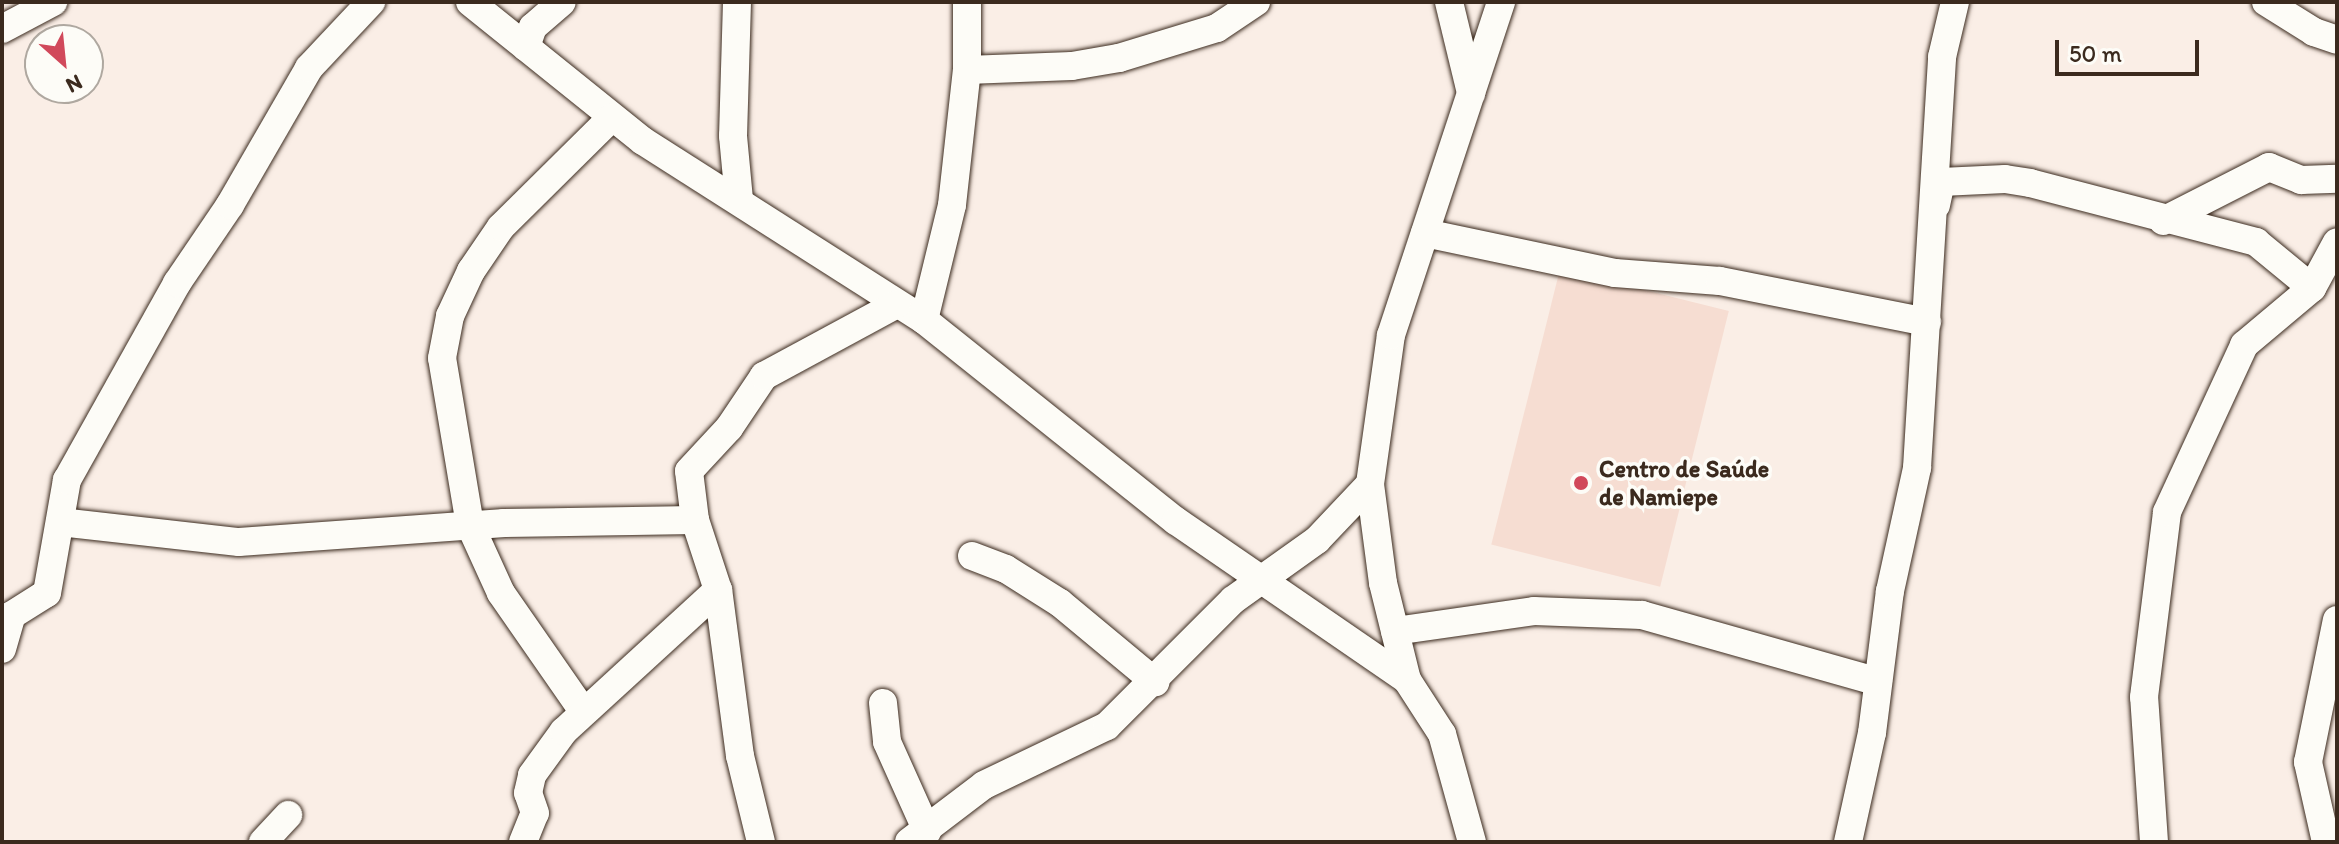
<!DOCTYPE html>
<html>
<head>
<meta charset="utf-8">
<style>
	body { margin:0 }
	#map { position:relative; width:2339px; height:844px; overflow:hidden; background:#faeee6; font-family:Itim,sans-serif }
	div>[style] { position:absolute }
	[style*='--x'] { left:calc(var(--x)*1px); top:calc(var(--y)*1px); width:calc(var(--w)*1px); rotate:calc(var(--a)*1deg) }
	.built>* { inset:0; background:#f6ddd2; transform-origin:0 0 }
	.roads { filter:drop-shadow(0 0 2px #3b2a1e) drop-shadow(0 0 2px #3b2a1e) }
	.minor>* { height:28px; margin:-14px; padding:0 14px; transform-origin:14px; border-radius:14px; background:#fdfcf7 }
	.dots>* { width:22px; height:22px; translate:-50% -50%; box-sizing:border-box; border:4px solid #fdfcf7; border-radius:50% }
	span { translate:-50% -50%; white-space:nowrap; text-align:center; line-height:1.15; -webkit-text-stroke:7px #fdfcf7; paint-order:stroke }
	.poi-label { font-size:24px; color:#3b2a1e; font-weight:700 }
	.left { translate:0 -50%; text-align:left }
	.frame { position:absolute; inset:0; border:4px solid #3b2a1e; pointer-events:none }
	.north { position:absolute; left:24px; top:24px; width:80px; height:80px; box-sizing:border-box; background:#fdfcf7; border:2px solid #afa8a0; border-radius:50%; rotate:153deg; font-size:22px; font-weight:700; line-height:32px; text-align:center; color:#3b2a1e }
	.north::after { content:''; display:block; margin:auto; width:28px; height:36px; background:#d1495b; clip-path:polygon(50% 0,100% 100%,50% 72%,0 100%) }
	.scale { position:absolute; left:2055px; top:40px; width:144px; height:36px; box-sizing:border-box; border:4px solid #3b2a1e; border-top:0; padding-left:10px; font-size:24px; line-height:28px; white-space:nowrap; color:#3b2a1e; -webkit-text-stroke:6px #fdfcf7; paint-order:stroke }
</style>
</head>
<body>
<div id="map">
	<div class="built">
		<div style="left:1560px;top:269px;width:174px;height:284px;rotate:14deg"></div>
	</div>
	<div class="roads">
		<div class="minor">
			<div style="--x:470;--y:2;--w:222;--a:38.8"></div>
			<div style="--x:643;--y:141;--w:333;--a:32.5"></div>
			<div style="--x:924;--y:320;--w:322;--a:38.6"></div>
			<div style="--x:1176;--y:521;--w:280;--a:34.5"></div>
			<div style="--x:737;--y:2;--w:134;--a:91.7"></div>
			<div style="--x:733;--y:136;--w:63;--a:84.6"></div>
			<div style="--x:1449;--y:2;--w:94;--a:76.4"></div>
			<div style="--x:2266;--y:2;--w:57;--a:32"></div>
			<div style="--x:2314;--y:32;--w:24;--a:19"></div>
			<div style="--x:2;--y:29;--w:58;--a:-27.9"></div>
			<div style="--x:526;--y:47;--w:21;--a:-71"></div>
			<div style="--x:533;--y:27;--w:38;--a:-41"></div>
			<div style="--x:967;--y:70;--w:105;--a:-2.2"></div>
			<div style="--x:1072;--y:66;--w:48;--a:-9.7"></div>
			<div style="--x:1119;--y:58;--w:102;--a:-17"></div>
			<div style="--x:1217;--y:28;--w:47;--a:-33.7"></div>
			<div style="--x:1936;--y:205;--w:24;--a:-78"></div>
			<div style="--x:1941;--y:182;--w:64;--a:-2.7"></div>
			<div style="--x:2005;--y:179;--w:25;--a:9"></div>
			<div style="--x:2030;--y:183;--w:234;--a:14.6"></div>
			<div style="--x:2256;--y:242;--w:72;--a:39.4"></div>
			<div style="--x:2163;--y:221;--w:119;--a:-27"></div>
			<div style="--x:2269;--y:167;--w:35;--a:22"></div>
			<div style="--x:2301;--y:180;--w:36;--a:-2"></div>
			<div style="--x:1425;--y:233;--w:194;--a:11.9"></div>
			<div style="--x:1615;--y:273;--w:105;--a:4.4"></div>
			<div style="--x:1720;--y:281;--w:211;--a:11.2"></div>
			<div style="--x:924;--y:320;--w:118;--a:-76.3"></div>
			<div style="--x:952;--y:205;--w:136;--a:-83.7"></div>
			<div style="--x:967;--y:70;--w:68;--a:-90"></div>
			<div style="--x:60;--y:522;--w:180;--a:6.4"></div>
			<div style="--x:239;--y:542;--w:266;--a:-4.1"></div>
			<div style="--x:504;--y:523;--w:191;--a:-0.9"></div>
			<div style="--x:972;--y:556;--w:36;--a:21"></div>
			<div style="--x:1006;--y:569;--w:64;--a:32.2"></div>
			<div style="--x:1060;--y:603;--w:124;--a:39.7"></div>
			<div style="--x:1395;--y:631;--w:140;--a:-8.2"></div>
			<div style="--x:1534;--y:611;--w:108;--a:2.1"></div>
			<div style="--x:1642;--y:615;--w:245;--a:15.8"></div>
			<div style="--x:2;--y:649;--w:35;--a:-74"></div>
			<div style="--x:12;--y:615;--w:41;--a:-32.2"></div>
			<div style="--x:47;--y:593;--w:115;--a:-80"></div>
			<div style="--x:67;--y:480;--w:226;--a:-60.8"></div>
			<div style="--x:177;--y:283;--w:94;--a:-55.8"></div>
			<div style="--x:230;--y:205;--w:158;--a:-60"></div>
			<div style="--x:309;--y:68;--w:91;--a:-46.8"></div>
			<div style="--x:883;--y:703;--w:39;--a:84"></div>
			<div style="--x:887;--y:742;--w:98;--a:65.8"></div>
			<div style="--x:583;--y:711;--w:144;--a:-124.8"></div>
			<div style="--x:501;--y:593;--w:75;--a:-114.5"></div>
			<div style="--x:470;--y:525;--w:169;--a:-99.5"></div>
			<div style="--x:442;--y:358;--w:43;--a:-79.2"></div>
			<div style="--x:450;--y:316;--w:50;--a:-65"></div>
			<div style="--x:471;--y:271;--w:53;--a:-55.7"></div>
			<div style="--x:501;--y:227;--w:155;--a:-44.7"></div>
			<div style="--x:263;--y:842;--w:37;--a:-47"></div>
			<div style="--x:523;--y:842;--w:31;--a:-68"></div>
			<div style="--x:535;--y:813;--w:21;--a:-109"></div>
			<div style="--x:528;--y:793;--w:18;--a:-77"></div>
			<div style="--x:532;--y:775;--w:54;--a:-54"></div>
			<div style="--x:564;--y:731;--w:209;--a:-42.5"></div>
			<div style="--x:761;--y:842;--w:89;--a:-103.7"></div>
			<div style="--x:740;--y:756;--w:167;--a:-97.5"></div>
			<div style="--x:718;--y:590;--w:74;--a:-108.2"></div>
			<div style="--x:695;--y:520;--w:49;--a:-97"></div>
			<div style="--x:689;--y:471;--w:59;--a:-47.1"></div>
			<div style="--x:729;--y:428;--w:63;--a:-56.1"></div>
			<div style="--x:764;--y:376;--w:151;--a:-28.4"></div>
			<div style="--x:909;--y:842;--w:94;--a:-37.2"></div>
			<div style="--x:984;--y:785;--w:136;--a:-25.6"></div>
			<div style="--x:1107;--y:726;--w:178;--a:-45"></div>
			<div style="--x:1233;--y:600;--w:103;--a:-35.5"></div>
			<div style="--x:1317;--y:540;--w:77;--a:-46.6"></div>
			<div style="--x:1472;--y:842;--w:112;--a:-105.5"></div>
			<div style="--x:1442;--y:734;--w:64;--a:-122.9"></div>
			<div style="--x:1407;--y:680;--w:100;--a:-103.9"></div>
			<div style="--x:1383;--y:583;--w:100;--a:-97.5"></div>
			<div style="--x:1370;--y:484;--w:150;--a:-82"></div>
			<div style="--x:1391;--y:335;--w:351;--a:-71.7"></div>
			<div style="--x:1848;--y:842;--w:112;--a:-77.6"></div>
			<div style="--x:1872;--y:733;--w:143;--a:-82.8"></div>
			<div style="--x:1890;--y:591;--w:126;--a:-77.6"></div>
			<div style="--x:1917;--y:468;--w:412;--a:-86.5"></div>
			<div style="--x:1942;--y:57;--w:57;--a:-76.7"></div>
			<div style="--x:2154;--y:842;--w:145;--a:-93.9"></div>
			<div style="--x:2144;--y:697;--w:186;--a:-82.9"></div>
			<div style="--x:2167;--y:512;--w:184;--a:-65.2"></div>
			<div style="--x:2244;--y:345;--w:89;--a:-40"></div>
			<div style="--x:2312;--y:288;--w:52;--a:-61.5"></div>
			<div style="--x:2326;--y:842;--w:82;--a:-102.7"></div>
			<div style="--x:2308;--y:762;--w:145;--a:-78.5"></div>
		</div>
	</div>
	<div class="dots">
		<div style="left:1581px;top:483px;background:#d1495b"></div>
	</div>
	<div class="poi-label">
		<span class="left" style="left:1599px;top:483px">Centro de Saúde<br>de Namiepe</span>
	</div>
	<div class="frame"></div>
	<div class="north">N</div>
	<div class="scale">50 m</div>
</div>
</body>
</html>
